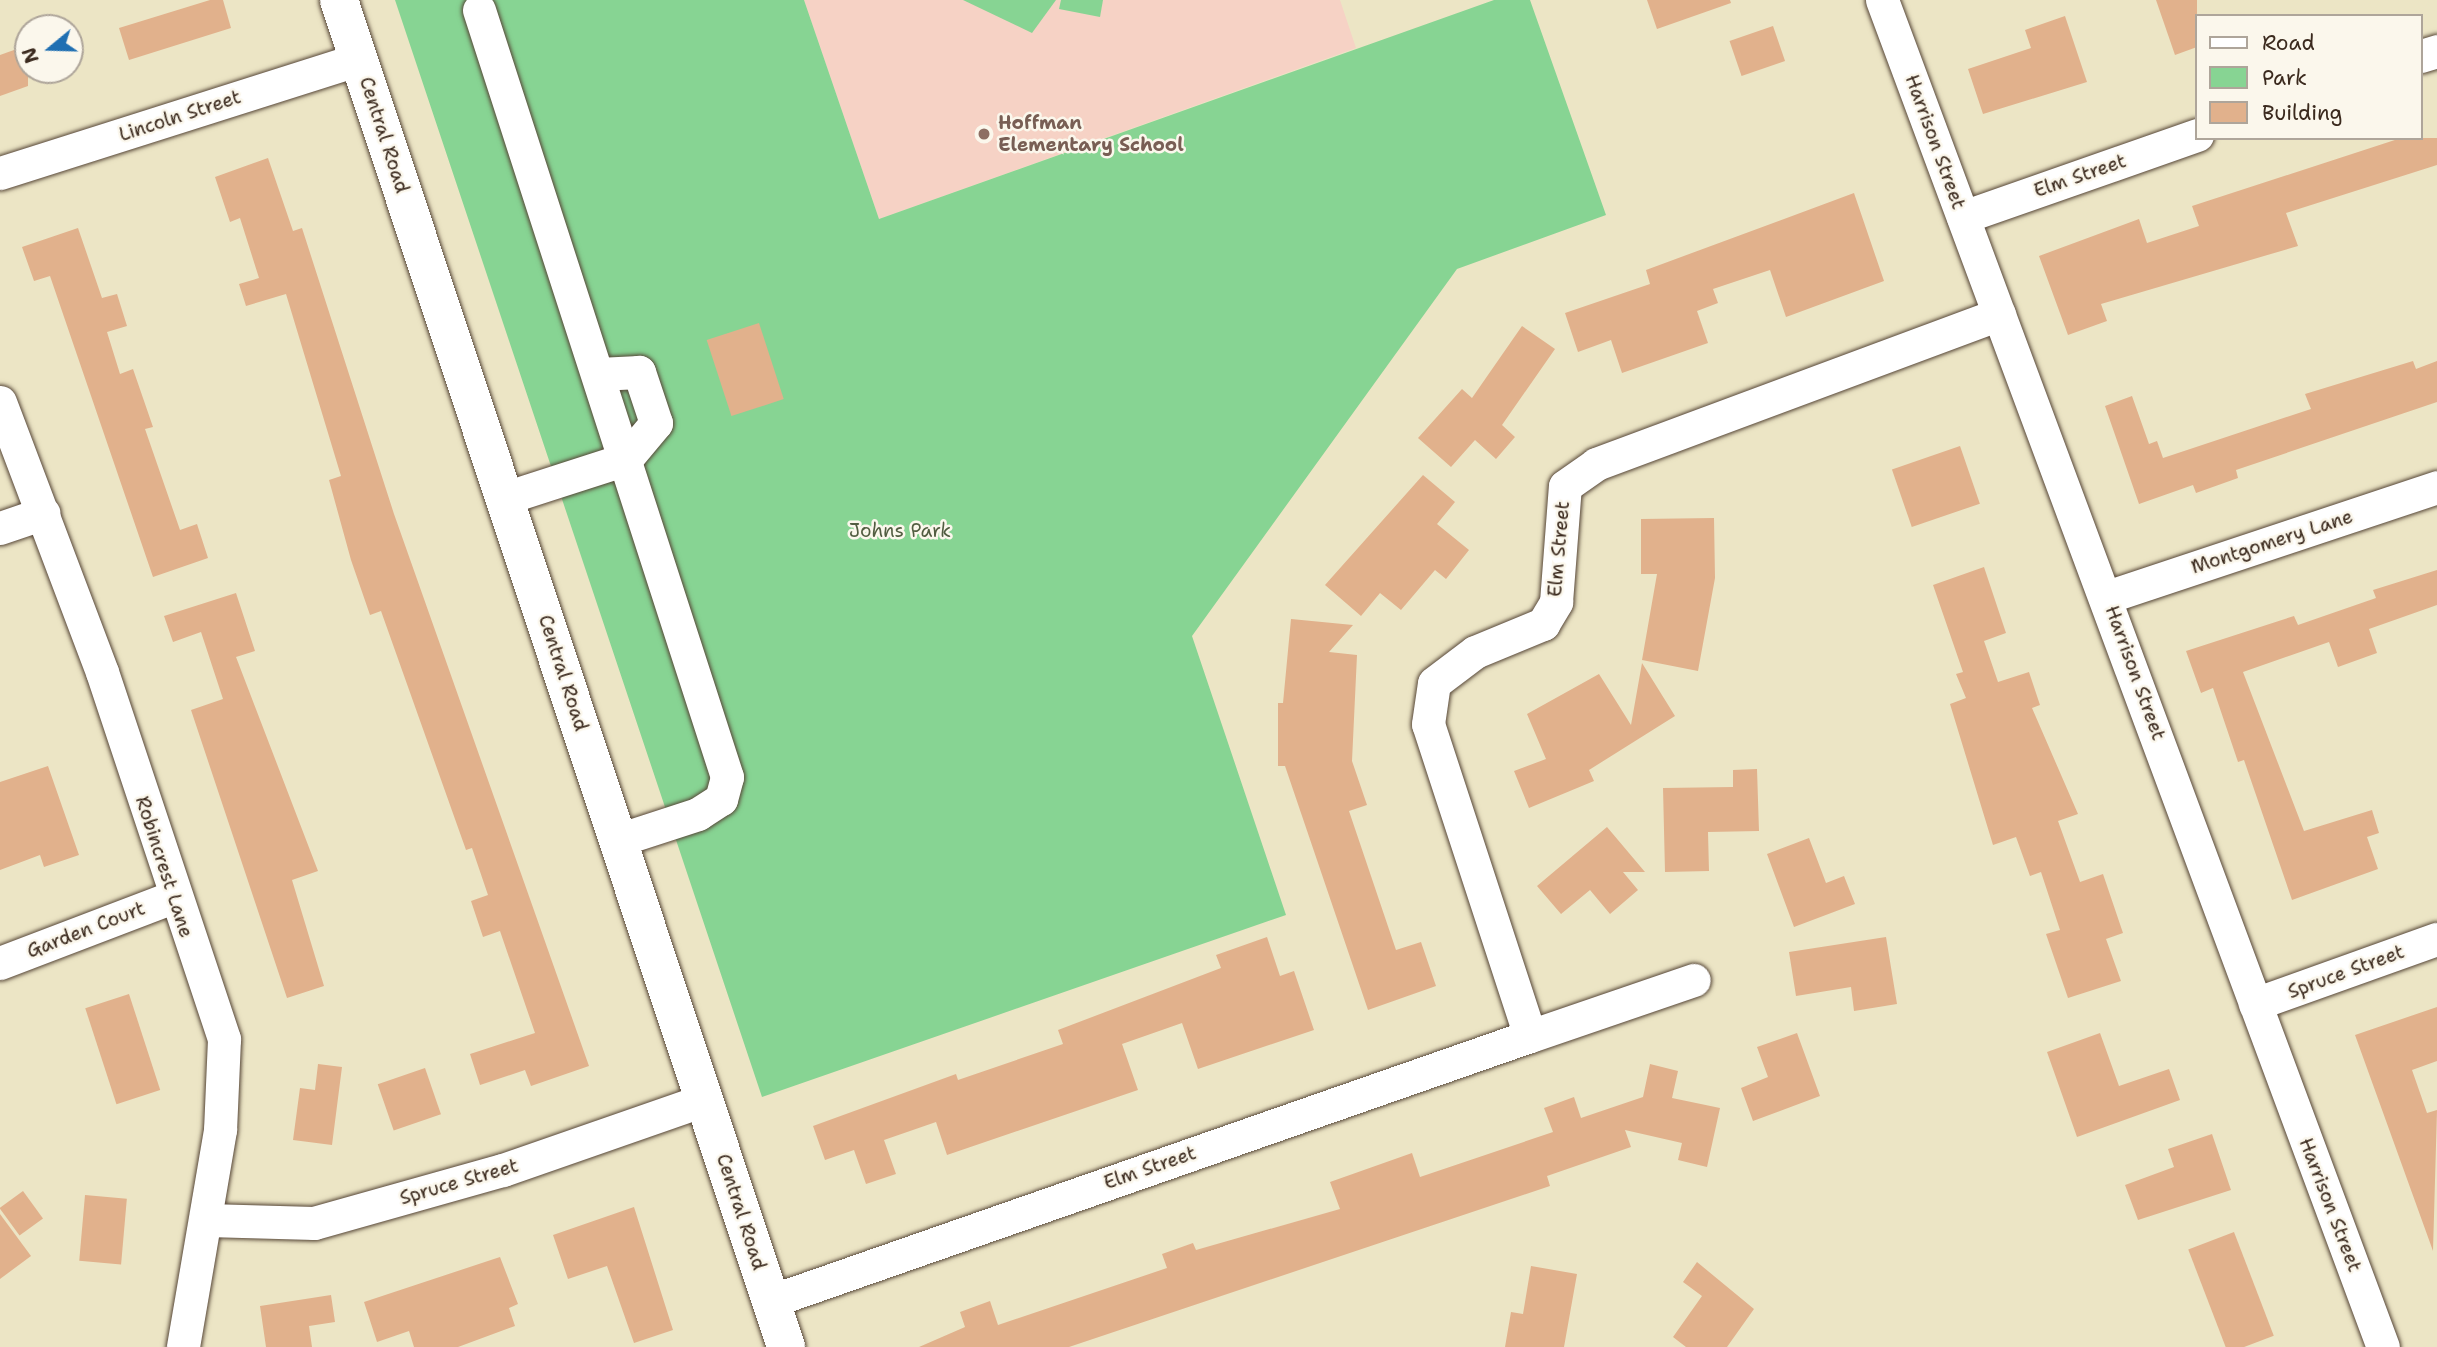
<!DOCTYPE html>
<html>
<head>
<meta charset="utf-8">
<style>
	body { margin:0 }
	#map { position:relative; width:2437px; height:1347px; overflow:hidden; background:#ece5c5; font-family:"Shantell Sans",sans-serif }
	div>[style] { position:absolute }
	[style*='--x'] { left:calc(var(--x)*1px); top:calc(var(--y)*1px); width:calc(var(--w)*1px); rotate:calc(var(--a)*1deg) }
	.built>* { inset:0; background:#f6d2c5 }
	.green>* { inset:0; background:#87d493 }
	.building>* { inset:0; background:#e1b18c; transform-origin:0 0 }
	.roads { filter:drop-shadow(0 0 2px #564637) drop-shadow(0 0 2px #564637) }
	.minor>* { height:33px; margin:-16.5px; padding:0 16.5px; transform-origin:16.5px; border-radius:16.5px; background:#fff }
	.major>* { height:38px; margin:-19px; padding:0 19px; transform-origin:19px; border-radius:19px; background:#fff }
	.dots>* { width:19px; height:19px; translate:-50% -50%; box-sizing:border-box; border:4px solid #fbf7ec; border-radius:50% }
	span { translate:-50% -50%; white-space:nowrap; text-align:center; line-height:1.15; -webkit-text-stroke:5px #fbf7ec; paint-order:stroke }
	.street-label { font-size:19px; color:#3b2a1e }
	.education-label { font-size:19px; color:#785e54; font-weight:700 }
	.left { translate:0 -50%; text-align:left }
	.park-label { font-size:19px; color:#525d41 }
	.legend { position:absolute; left:2195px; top:14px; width:228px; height:126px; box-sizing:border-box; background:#fbf7ec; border:2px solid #aea59a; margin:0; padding:9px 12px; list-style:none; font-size:21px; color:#3b2a1e }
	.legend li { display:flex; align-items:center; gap:14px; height:35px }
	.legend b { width:35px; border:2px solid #aea59a }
	.north { position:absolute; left:14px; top:14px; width:70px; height:70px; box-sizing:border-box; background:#fbf7ec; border:2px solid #aea59a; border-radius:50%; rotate:251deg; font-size:19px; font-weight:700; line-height:28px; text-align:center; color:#3b2a1e }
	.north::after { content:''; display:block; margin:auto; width:24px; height:32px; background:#1f6fb2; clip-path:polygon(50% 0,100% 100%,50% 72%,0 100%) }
</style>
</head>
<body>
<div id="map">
	<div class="built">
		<div style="clip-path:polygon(804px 0,1340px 0,1356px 48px,879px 219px)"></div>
	</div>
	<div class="green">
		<div style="clip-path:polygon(395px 0,804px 0,879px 219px,1494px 0,1530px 0,1606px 215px,1457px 269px,1192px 636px,1286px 915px,762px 1097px)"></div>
		<div style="clip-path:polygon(963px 0,1056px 0,1032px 33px)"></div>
		<div style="clip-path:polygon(1061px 0,1103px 0,1100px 17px,1059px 9px)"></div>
	</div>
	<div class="building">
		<div style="clip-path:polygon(210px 0,223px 0,231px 28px,129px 60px,119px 28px)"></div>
		<div style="clip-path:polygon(1647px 0,1730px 0,1731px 3px,1657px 29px)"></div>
		<div style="clip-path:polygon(2156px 0,2197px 0,2197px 47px,2175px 55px)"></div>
		<div style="clip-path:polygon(2065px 16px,2087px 82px,1983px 114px,1968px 69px,2031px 48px,2025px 30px)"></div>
		<div style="left:1773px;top:26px;width:37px;height:46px;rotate:71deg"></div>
		<div style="clip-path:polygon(28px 45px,28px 86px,0 96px,0 55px)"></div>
		<div style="clip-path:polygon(2401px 138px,2437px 138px,2437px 165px,2286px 213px,2298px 246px,2101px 304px,2107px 321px,2068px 335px,2039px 256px,2139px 219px,2147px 243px,2199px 226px,2192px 206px)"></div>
		<div style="clip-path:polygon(268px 158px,293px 231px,302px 228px,394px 514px,589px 1066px,531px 1086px,525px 1070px,480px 1085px,470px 1054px,535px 1033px,500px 931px,483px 937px,471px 901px,488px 895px,472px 848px,466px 850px,381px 611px,370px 615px,351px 560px,329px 480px,341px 476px,286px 294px,246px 306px,239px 284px,259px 278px,240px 218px,230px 222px,215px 177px)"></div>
		<div style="clip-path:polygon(1854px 193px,1884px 281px,1786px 317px,1770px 270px,1713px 289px,1718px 303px,1697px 311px,1708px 343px,1622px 373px,1611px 340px,1578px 352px,1565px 313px,1650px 284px,1646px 270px)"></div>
		<div style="clip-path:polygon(78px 228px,102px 298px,117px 294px,127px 326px,107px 332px,120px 374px,133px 369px,153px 427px,145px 429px,180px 530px,197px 524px,208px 558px,153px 577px,50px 276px,34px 281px,22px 247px)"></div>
		<div style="left:759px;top:323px;width:80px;height:55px;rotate:72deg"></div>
		<div style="clip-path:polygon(1522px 326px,1555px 349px,1502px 425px,1515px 437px,1496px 459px,1475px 440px,1451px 467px,1418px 438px,1462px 389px,1472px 398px)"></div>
		<div style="clip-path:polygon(2413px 361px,2416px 369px,2437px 361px,2437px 402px,2236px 470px,2238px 478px,2196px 493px,2193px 485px,2139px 504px,2105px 406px,2132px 396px,2149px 444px,2157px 441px,2163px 458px,2311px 409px,2305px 394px)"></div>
		<div style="left:1960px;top:446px;width:61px;height:72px;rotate:71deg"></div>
		<div style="clip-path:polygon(1423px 475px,1455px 502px,1437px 524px,1469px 550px,1446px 579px,1435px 570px,1401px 610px,1380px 593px,1361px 616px,1325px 585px)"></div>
		<div style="clip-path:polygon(1714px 518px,1715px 578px,1698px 671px,1642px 660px,1657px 574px,1641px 574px,1641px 519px)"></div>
		<div style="clip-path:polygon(1984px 567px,2006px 633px,1984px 641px,1998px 682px,2029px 672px,2040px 705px,2032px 708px,2078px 814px,2058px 821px,2080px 882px,2103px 874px,2123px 933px,2106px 939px,2121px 981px,2068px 998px,2046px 934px,2060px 930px,2041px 872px,2030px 876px,2016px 837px,1993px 845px,1950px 704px,1966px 698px,1956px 674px,1963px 672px,1933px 585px)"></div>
		<div style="clip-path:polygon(2437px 570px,2437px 605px,2369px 629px,2377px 653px,2338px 667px,2329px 642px,2243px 672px,2304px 831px,2372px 810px,2379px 833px,2367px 837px,2378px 869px,2292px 900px,2244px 760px,2238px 762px,2213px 688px,2201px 693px,2186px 651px,2294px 616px,2298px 625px,2376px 598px,2373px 590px)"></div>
		<div style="clip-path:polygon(236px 593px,255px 651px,236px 657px,318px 871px,292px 880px,324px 986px,287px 998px,191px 710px,223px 699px,201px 632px,173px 642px,164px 616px)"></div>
		<div style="clip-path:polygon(1291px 619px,1353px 625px,1329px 652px,1357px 655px,1352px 761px,1367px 805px,1349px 811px,1396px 950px,1421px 942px,1436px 986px,1368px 1010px,1285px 766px,1278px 766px,1278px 703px,1283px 703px)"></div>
		<div style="clip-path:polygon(1642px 663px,1675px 716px,1589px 770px,1594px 781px,1529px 808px,1514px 771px,1546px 759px,1527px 714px,1599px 674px,1631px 725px)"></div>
		<div style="clip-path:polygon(48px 766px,79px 855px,44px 867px,40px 855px,0 870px,0 782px)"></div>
		<div style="clip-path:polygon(1757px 769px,1759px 831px,1708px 832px,1709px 871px,1665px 872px,1663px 788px,1733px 787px,1733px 770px)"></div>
		<div style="clip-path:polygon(1607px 827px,1645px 872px,1623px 872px,1638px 890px,1610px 914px,1590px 890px,1561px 914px,1537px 886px)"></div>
		<div style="clip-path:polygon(1809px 838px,1826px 883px,1844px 876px,1855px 904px,1794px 927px,1767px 854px)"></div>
		<div style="clip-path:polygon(1267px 937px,1280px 976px,1294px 971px,1314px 1030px,1198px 1069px,1182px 1023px,1122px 1044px,1138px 1090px,947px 1155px,936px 1122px,884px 1140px,896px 1174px,866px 1184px,854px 1150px,825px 1160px,813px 1126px,956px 1074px,958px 1080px,1063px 1044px,1058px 1030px,1221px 968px,1216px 955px)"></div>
		<div style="clip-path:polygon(1886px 937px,1897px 1004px,1854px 1011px,1851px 987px,1796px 996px,1789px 952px)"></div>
		<div style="left:129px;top:994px;width:101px;height:46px;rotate:72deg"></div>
		<div style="clip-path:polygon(2437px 1007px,2437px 1061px,2412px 1070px,2427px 1113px,2437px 1110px,2433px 1251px,2355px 1035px)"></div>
		<div style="clip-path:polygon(1797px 1033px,1820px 1096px,1753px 1121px,1741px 1088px,1768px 1077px,1757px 1047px)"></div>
		<div style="clip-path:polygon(2100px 1033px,2119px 1086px,2169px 1069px,2180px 1100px,2077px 1137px,2047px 1052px)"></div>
		<div style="clip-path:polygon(318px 1064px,342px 1067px,332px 1145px,293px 1140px,300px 1088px,315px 1090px)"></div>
		<div style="clip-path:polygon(1650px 1064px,1678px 1071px,1672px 1098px,1720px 1108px,1707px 1167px,1678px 1160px,1682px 1143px,1625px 1130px,1631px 1147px,1547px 1176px,1550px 1186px,1069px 1347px,919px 1347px,965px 1327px,960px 1312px,990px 1301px,998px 1325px,1167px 1268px,1162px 1254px,1193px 1243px,1196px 1250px,1340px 1209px,1330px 1182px,1412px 1153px,1420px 1177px,1553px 1132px,1544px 1108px,1574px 1097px,1581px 1118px,1643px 1097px)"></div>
		<div style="left:425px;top:1068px;width:49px;height:50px;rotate:71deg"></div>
		<div style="clip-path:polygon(2212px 1134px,2231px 1190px,2138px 1220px,2125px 1185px,2174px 1167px,2168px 1149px)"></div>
		<div style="left:23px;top:1191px;width:34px;height:29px;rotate:54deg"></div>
		<div style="left:85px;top:1195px;width:42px;height:66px;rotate:5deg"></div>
		<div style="clip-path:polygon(634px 1207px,673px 1330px,634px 1343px,607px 1266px,568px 1279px,553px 1235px)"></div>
		<div style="clip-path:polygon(0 1214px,31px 1256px,0 1279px)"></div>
		<div style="left:2234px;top:1232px;width:111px;height:49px;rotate:69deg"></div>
		<div style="clip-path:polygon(500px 1257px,518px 1304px,509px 1308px,515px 1326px,458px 1347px,414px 1347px,409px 1331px,377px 1342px,364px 1302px)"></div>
		<div style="clip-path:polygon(1697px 1262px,1754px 1309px,1727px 1347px,1686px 1347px,1673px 1337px,1702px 1296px,1683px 1282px)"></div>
		<div style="clip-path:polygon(1531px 1266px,1577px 1274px,1564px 1347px,1505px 1347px,1511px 1312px,1523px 1314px)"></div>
		<div style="clip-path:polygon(331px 1295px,335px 1322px,309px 1326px,312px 1347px,266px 1347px,260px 1306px)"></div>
	</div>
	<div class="roads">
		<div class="minor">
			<div style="--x:1882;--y:0;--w:1437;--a:69.6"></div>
			<div style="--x:479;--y:10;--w:806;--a:72.08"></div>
			<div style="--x:727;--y:777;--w:23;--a:105"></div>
			<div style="--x:721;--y:799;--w:27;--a:147"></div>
			<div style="--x:698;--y:814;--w:84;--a:162"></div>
			<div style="--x:2421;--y:56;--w:17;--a:-17"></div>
			<div style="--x:0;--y:173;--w:377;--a:-17.6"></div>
			<div style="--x:1963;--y:217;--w:248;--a:-19.3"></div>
			<div style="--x:0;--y:402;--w:289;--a:69.3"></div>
			<div style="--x:102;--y:672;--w:387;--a:71.6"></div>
			<div style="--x:224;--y:1039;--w:91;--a:92.5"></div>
			<div style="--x:220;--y:1130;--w:220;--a:99.7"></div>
			<div style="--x:505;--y:498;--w:127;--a:-17.9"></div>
			<div style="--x:626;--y:459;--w:47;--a:-50.2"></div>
			<div style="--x:656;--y:423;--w:54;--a:-108.4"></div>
			<div style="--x:639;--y:372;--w:41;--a:177.2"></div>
			<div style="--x:0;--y:528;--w:46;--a:-18.8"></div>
			<div style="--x:2107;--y:597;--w:348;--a:-18.4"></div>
			<div style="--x:0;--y:963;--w:185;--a:-20.9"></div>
			<div style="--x:2255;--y:1004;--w:193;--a:-19.7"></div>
			<div style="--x:1530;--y:1036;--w:173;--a:-18.9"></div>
			<div style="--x:207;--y:1220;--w:107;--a:1.6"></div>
			<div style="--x:314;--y:1223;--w:196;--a:-15.7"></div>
			<div style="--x:503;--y:1170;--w:213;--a:-19.2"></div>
			<div style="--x:771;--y:1301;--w:804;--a:-19.25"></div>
			<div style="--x:1530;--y:1036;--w:328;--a:-108.1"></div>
			<div style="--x:1428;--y:724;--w:41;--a:-81.7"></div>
			<div style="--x:1434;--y:683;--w:51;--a:-37.1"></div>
			<div style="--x:1475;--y:652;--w:74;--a:-22.4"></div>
			<div style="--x:1543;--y:624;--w:26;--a:-59"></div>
			<div style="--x:1556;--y:602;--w:116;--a:-85.6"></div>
			<div style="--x:1565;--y:486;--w:38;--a:-35"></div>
			<div style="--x:1596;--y:464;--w:430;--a:-20.4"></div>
		</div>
		<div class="major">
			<div style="--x:339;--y:0;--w:1419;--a:71.64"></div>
		</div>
	</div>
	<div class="dots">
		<div style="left:984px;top:134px;background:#8d6e63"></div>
	</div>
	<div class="street-label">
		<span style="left:180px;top:116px;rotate:-18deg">Lincoln Street</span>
		<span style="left:384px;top:135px;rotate:72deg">Central Road</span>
		<span style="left:1935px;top:142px;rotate:70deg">Harrison Street</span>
		<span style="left:2080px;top:176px;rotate:-19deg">Elm Street</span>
		<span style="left:2272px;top:542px;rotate:-18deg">Montgomery Lane</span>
		<span style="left:1559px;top:549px;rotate:-85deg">Elm Street</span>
		<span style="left:563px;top:673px;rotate:72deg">Central Road</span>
		<span style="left:2135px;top:673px;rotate:70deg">Harrison Street</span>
		<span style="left:164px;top:867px;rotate:72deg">Robincrest Lane</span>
		<span style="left:86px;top:930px;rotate:-21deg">Garden Court</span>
		<span style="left:2346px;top:972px;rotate:-20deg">Spruce Street</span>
		<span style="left:1150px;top:1168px;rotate:-19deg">Elm Street</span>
		<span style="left:459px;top:1182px;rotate:-16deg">Spruce Street</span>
		<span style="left:2330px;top:1205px;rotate:69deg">Harrison Street</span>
		<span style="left:741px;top:1212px;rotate:72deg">Central Road</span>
	</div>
	<div class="education-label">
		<span class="left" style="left:998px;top:134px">Hoffman<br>Elementary School</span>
	</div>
	<div class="park-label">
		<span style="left:900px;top:531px">Johns Park</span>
	</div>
	<ul class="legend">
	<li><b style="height:9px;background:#fff"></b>Road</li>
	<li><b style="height:19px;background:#87d493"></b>Park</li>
	<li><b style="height:19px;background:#e1b18c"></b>Building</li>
	</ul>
	<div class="north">N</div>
</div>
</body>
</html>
